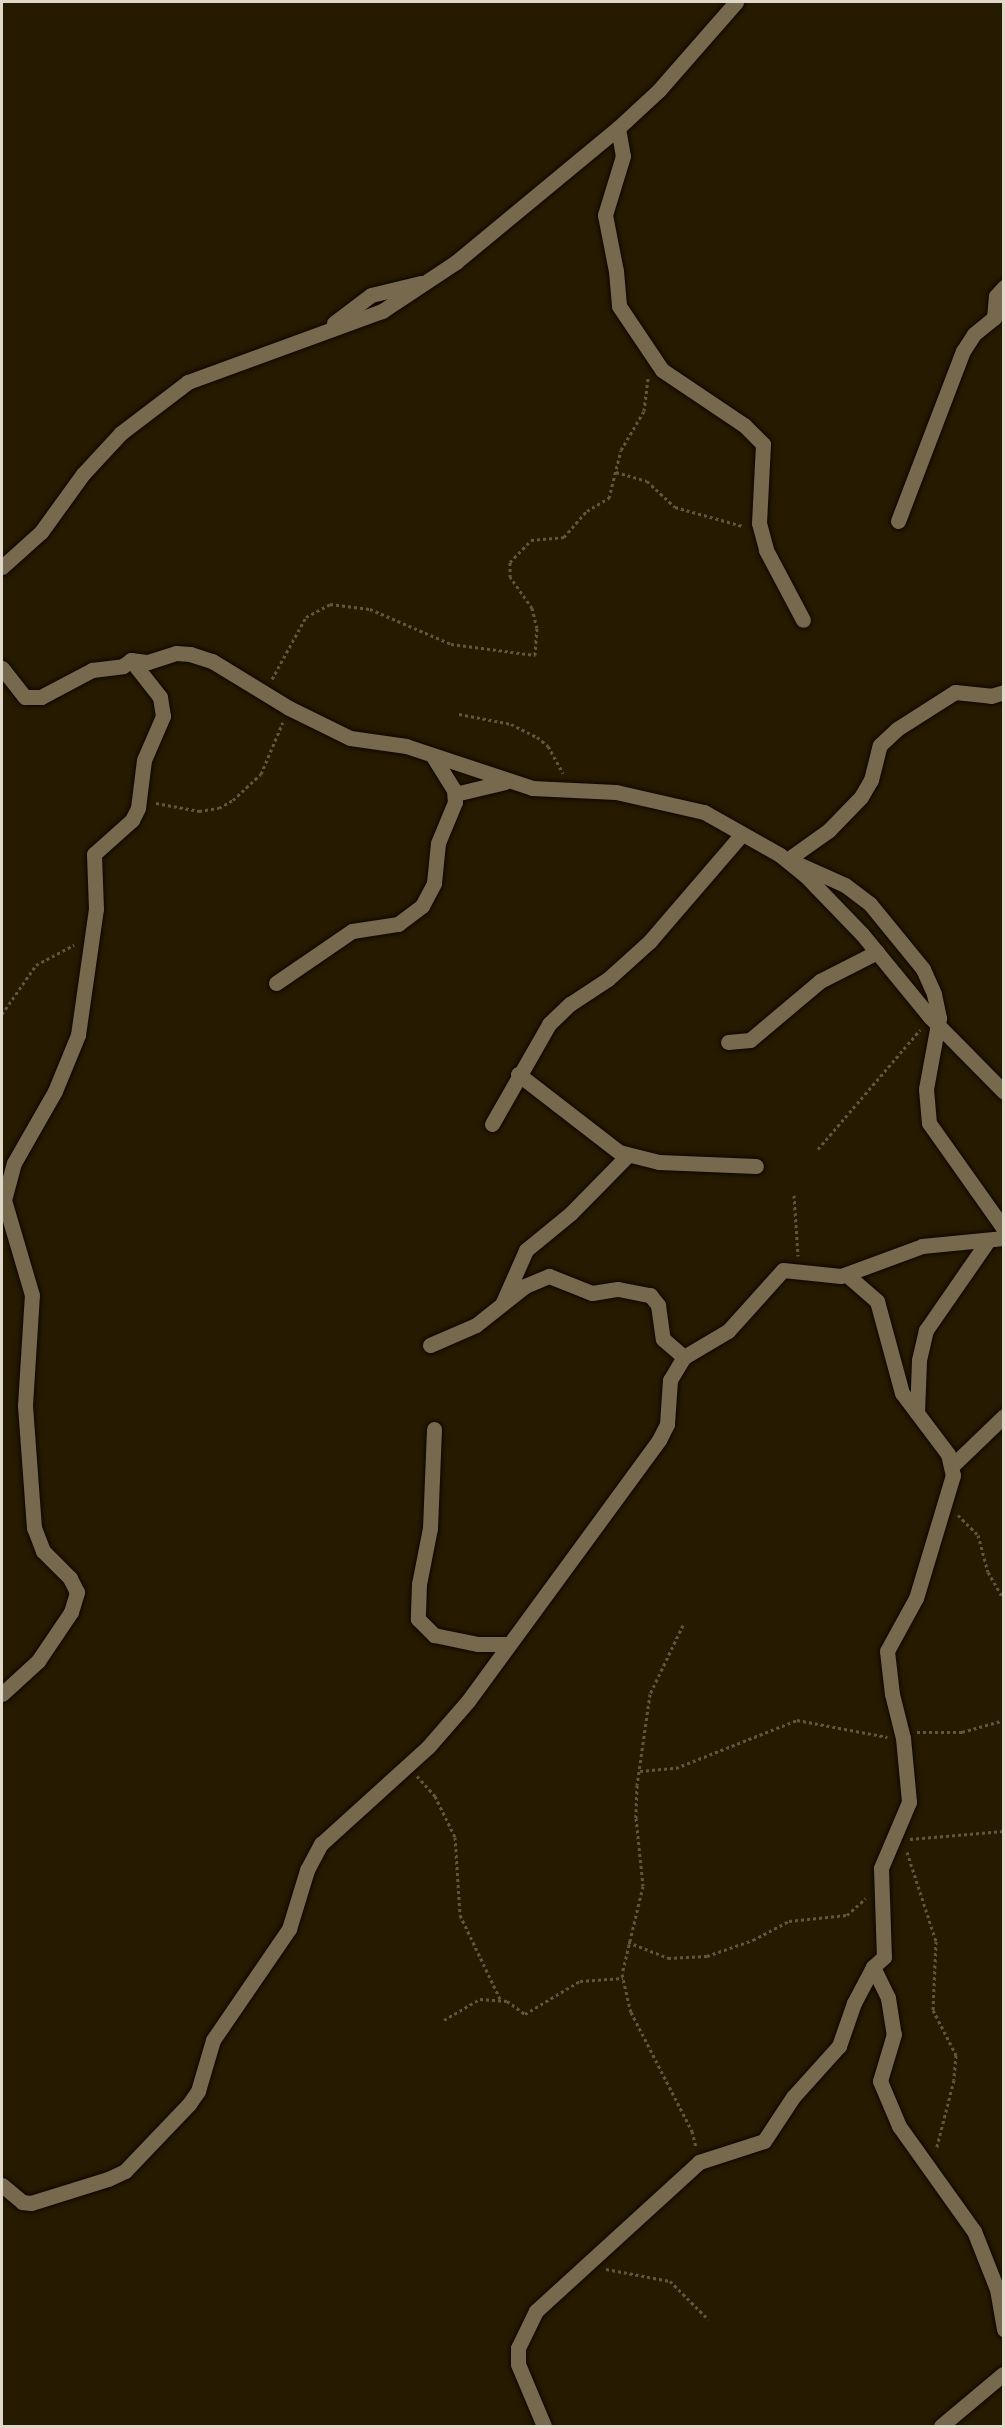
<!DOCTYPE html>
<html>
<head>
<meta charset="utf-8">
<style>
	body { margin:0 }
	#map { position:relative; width:1005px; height:2428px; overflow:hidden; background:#261b01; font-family:Commissioner,sans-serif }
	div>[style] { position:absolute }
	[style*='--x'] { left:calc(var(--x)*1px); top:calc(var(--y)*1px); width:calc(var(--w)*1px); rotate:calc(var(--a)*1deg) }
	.path>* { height:3px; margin-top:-1.5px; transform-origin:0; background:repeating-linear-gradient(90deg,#615740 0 3px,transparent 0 6px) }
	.roads { filter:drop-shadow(0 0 2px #0f0600) drop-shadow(0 0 2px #0f0600) }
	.minor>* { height:15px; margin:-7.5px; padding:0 7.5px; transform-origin:7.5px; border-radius:7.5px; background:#76694d }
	span { translate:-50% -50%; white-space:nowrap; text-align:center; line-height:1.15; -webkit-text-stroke:4.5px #1d1200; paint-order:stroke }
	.frame { position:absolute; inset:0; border:3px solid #e0d9c9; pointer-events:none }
</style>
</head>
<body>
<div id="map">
	<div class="path">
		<div style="--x:616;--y:472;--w:32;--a:16"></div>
		<div style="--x:647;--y:481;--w:38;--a:43"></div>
		<div style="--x:675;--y:507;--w:70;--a:15.8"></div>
		<div style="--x:272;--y:679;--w:71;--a:-61.3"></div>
		<div style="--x:306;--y:617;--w:27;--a:-28"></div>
		<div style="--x:330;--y:604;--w:40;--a:7.1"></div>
		<div style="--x:370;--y:609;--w:88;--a:23.4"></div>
		<div style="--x:451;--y:644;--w:85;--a:7.5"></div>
		<div style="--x:535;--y:655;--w:27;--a:-86"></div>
		<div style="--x:537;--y:628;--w:21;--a:-104"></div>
		<div style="--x:532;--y:608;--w:38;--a:-125"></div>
		<div style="--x:510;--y:577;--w:15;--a:-90"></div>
		<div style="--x:510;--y:562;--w:30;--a:-46"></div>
		<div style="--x:531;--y:540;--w:33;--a:-5"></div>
		<div style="--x:564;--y:537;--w:35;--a:-49"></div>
		<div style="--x:587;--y:511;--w:26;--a:-31"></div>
		<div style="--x:609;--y:498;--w:49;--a:-76"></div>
		<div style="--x:621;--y:450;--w:45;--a:-59.5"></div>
		<div style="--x:644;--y:411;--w:33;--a:-83"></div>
		<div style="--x:459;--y:714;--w:53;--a:10.9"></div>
		<div style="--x:511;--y:724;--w:29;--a:27"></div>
		<div style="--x:537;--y:737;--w:14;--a:39"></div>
		<div style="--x:548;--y:746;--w:31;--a:61"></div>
		<div style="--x:156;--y:803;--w:44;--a:10.5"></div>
		<div style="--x:199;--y:811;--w:20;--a:-9"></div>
		<div style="--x:219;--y:808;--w:16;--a:-30"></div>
		<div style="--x:233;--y:800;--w:38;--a:-43"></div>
		<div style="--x:261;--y:774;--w:56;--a:-67.1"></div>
		<div style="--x:2;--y:1014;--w:60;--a:-55.2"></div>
		<div style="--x:36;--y:965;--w:43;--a:-27.8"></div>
		<div style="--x:818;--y:1149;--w:157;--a:-49.4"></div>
		<div style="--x:794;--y:1195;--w:61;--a:86.2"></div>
		<div style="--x:958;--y:1515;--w:28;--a:45"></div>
		<div style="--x:978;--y:1535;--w:38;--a:75"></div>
		<div style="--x:988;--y:1572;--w:32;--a:60"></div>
		<div style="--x:683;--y:1625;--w:76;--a:115.6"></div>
		<div style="--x:650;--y:1694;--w:92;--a:98.1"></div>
		<div style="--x:637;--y:1785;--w:33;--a:92"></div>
		<div style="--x:636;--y:1818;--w:68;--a:84.1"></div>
		<div style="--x:643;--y:1886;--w:90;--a:103.4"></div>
		<div style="--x:622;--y:1974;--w:39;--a:77"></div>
		<div style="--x:631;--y:2012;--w:134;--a:62.9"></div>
		<div style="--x:692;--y:2131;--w:16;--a:76"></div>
		<div style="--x:917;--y:1732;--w:45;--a:0"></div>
		<div style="--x:962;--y:1732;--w:44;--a:-15.9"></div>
		<div style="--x:640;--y:1771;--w:36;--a:-5"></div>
		<div style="--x:676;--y:1768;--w:130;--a:-21.6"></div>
		<div style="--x:797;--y:1720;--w:92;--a:10.7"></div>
		<div style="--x:417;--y:1776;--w:27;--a:48"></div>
		<div style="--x:435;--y:1796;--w:46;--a:64"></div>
		<div style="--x:455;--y:1837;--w:78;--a:86.3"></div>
		<div style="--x:460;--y:1915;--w:93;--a:64.5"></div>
		<div style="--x:910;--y:1839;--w:94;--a:-4.9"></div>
		<div style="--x:907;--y:1852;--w:94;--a:72"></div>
		<div style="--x:936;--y:1941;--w:69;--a:92.5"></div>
		<div style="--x:933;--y:2010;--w:51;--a:62.9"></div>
		<div style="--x:956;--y:2055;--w:25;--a:95"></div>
		<div style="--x:954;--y:2080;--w:72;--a:104.4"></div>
		<div style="--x:628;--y:1942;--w:43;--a:21.8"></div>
		<div style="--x:668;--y:1958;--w:39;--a:-3"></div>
		<div style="--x:707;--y:1956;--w:49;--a:-19.2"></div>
		<div style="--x:753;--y:1940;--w:41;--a:-27.8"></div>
		<div style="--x:789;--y:1921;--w:58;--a:-5.9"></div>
		<div style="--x:847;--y:1915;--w:25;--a:-42"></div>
		<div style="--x:444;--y:2020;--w:42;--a:-30.3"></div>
		<div style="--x:480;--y:1999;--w:27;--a:4"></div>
		<div style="--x:507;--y:2001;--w:22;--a:36"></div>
		<div style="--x:525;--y:2014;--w:64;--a:-31"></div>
		<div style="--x:580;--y:1981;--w:43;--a:-4"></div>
		<div style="--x:606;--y:2269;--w:65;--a:10.6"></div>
		<div style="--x:670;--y:2281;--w:54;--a:45"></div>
	</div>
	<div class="roads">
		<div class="minor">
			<div style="--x:618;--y:128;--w:28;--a:80"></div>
			<div style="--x:623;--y:156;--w:62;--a:107"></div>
			<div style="--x:605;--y:215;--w:57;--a:78.9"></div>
			<div style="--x:616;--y:271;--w:35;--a:85"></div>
			<div style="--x:619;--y:306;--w:77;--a:56.1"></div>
			<div style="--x:662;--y:370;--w:99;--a:33.9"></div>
			<div style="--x:744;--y:425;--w:27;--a:45"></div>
			<div style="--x:763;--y:444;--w:79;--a:92.9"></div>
			<div style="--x:759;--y:523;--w:28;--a:75"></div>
			<div style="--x:766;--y:550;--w:79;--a:62.1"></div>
			<div style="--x:334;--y:323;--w:46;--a:-37.1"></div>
			<div style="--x:371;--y:295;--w:51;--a:-13.5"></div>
			<div style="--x:898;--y:521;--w:182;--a:-69.1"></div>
			<div style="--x:963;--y:351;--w:20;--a:-57"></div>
			<div style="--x:974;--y:334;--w:26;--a:-39"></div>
			<div style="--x:994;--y:318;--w:22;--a:-85"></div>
			<div style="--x:996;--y:296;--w:12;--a:-48"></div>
			<div style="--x:2;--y:567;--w:52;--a:-41.9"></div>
			<div style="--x:41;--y:532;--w:72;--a:-54.1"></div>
			<div style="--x:83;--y:474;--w:56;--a:-47.2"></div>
			<div style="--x:121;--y:433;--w:84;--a:-37.3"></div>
			<div style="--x:188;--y:382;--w:207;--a:-20.1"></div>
			<div style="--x:382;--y:311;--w:89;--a:-33.5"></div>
			<div style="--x:456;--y:262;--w:210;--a:-39.6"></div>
			<div style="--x:618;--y:128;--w:56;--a:-42.8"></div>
			<div style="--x:659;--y:90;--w:117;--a:-48.8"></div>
			<div style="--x:2;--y:668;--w:37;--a:52"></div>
			<div style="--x:25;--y:697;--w:16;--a:0"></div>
			<div style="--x:41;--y:697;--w:58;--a:-27.9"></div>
			<div style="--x:92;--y:670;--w:31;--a:-7"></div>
			<div style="--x:123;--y:666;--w:10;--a:-37"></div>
			<div style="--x:131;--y:660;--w:17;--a:7"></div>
			<div style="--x:148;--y:662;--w:29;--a:-18"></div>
			<div style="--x:176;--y:653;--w:14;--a:4"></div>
			<div style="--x:190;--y:654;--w:23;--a:18"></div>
			<div style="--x:212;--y:661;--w:90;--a:31.4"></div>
			<div style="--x:289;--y:708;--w:68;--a:26.2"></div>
			<div style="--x:350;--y:738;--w:57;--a:8.1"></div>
			<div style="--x:406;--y:746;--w:133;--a:18.4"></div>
			<div style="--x:532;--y:788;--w:84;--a:2.7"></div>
			<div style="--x:616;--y:792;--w:90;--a:12.8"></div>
			<div style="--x:704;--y:812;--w:87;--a:29.5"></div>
			<div style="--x:780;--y:855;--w:32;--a:39"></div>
			<div style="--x:805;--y:875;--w:82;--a:46"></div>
			<div style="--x:862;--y:934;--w:107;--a:50.7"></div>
			<div style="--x:930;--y:1017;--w:105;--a:45.4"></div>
			<div style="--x:455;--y:794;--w:51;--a:-13.5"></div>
			<div style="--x:787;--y:860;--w:52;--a:-35.5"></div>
			<div style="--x:829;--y:830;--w:46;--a:-45.9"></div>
			<div style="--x:861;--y:797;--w:20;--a:-60"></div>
			<div style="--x:871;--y:780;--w:36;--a:-76"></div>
			<div style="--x:880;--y:745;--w:23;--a:-43"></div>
			<div style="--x:897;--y:729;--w:69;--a:-32.5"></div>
			<div style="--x:955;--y:692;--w:36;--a:6"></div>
			<div style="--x:991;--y:696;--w:14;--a:-17"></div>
			<div style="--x:796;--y:863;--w:54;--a:24.2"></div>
			<div style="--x:845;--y:885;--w:31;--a:37"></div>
			<div style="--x:870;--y:904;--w:84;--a:50.8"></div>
			<div style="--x:923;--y:969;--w:27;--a:66"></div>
			<div style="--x:934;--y:994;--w:25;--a:78"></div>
			<div style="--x:939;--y:1018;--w:72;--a:100.4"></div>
			<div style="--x:926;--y:1089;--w:34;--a:85"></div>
			<div style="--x:929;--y:1123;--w:130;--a:54.7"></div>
			<div style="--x:276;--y:983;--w:92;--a:-34.4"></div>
			<div style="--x:352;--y:931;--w:47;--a:-8.7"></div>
			<div style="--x:398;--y:924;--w:30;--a:-37"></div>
			<div style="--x:422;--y:906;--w:26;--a:-62"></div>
			<div style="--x:434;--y:883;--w:40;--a:-84.3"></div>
			<div style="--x:438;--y:843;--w:44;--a:-67.5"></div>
			<div style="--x:455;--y:802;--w:12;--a:-95"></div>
			<div style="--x:454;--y:790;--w:40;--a:-122"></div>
			<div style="--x:728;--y:1042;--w:22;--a:-5"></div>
			<div style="--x:750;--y:1040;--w:92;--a:-40.1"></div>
			<div style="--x:820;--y:981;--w:64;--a:-27"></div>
			<div style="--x:518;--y:1074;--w:128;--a:37.7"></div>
			<div style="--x:619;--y:1152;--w:41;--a:14"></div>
			<div style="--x:659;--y:1162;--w:97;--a:2.4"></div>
			<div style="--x:492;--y:1124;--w:115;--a:-60.3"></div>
			<div style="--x:549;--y:1024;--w:29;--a:-44"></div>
			<div style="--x:570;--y:1004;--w:45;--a:-33.3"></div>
			<div style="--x:608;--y:979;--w:57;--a:-42.1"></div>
			<div style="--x:650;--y:941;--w:141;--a:-49.3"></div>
			<div style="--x:847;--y:1275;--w:40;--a:41"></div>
			<div style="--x:877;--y:1301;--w:95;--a:74.8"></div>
			<div style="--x:902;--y:1393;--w:76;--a:53"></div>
			<div style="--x:948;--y:1454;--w:22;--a:77"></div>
			<div style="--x:953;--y:1475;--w:128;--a:106.7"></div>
			<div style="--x:916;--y:1598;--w:60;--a:118.7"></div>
			<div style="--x:887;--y:1651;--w:43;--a:83.4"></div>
			<div style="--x:892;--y:1694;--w:45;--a:76"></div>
			<div style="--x:903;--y:1738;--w:64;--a:84.6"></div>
			<div style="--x:909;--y:1802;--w:72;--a:113"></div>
			<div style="--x:881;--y:1868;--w:89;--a:88.1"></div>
			<div style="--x:884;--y:1957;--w:15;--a:138"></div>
			<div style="--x:873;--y:1967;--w:34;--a:64"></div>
			<div style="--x:888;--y:1998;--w:36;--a:81"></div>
			<div style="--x:894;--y:2034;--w:49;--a:106.6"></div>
			<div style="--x:880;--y:2081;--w:49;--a:67.1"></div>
			<div style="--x:899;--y:2126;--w:129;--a:54.5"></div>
			<div style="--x:974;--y:2231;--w:62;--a:68.4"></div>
			<div style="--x:997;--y:2289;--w:41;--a:80.1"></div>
			<div style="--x:503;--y:1302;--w:57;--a:-66.1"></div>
			<div style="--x:526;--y:1250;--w:58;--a:-39.4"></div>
			<div style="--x:571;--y:1213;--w:81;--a:-45.5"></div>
			<div style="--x:430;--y:1345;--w:50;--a:-23.5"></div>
			<div style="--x:476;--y:1325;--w:63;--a:-38.5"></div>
			<div style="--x:525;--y:1286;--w:26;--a:-23"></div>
			<div style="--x:549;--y:1276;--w:46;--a:21.6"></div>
			<div style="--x:592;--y:1293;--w:26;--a:-9"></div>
			<div style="--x:618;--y:1289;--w:33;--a:11"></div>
			<div style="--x:650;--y:1295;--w:13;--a:51"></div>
			<div style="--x:658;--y:1305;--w:34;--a:82"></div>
			<div style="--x:663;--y:1339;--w:28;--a:41"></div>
			<div style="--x:917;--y:1413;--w:53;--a:-87.8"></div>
			<div style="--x:919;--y:1360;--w:31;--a:-77"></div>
			<div style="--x:926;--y:1330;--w:107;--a:-55.3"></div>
			<div style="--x:434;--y:1429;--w:99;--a:92.3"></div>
			<div style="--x:430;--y:1528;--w:57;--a:101.1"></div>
			<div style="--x:419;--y:1584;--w:35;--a:92"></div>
			<div style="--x:418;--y:1619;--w:23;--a:45"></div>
			<div style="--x:434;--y:1635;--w:45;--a:11.6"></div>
			<div style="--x:478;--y:1644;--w:31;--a:0"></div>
			<div style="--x:952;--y:1466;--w:72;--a:-43.9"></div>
			<div style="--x:2;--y:1694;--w:49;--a:-42.5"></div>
			<div style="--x:38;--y:1661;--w:59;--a:-56"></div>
			<div style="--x:71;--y:1612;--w:21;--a:-73"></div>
			<div style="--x:77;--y:1592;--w:16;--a:-117"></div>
			<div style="--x:70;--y:1578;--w:38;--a:-135"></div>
			<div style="--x:43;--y:1551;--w:25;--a:-111"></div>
			<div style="--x:34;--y:1528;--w:123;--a:-94.2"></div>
			<div style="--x:25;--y:1405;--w:110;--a:-86.4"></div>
			<div style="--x:32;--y:1295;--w:99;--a:-106.4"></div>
			<div style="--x:4;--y:1200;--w:38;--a:-75"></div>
			<div style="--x:14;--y:1163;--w:83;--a:-60.3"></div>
			<div style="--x:55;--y:1091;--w:61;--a:-67.7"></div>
			<div style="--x:78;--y:1035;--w:127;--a:-81.9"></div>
			<div style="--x:96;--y:909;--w:55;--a:-92.1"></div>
			<div style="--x:94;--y:854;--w:51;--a:-41.8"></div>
			<div style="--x:132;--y:820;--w:13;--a:-63"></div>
			<div style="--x:138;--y:808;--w:48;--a:-82.9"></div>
			<div style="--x:144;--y:760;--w:48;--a:-66.6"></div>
			<div style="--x:163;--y:716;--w:19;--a:-99"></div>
			<div style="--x:160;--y:697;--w:47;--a:-128.1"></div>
			<div style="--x:2;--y:2185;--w:26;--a:40"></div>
			<div style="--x:22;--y:2202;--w:9;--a:6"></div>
			<div style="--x:31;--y:2203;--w:81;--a:-17.3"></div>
			<div style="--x:108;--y:2179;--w:19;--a:-25"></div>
			<div style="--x:125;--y:2171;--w:93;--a:-46.3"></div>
			<div style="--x:189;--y:2104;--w:16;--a:-55"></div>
			<div style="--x:198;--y:2091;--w:53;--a:-73.6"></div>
			<div style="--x:213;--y:2040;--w:135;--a:-55.6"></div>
			<div style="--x:289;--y:1929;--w:62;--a:-73"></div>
			<div style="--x:307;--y:1870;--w:30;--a:-62"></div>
			<div style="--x:321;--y:1844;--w:144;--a:-42.2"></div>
			<div style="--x:428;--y:1747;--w:61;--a:-49"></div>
			<div style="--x:468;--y:1701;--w:323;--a:-53.8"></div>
			<div style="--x:659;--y:1440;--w:18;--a:-63"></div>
			<div style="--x:667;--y:1424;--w:44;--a:-86.1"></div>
			<div style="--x:670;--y:1380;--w:27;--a:-59"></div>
			<div style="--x:684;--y:1357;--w:51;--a:-30.6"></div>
			<div style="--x:728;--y:1331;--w:82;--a:-48"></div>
			<div style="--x:783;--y:1270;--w:58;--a:5.9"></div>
			<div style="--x:841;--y:1276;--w:86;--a:-20.3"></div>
			<div style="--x:922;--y:1246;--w:82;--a:-5.6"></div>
			<div style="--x:544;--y:2426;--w:67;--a:-112.8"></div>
			<div style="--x:518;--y:2364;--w:16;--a:-90"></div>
			<div style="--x:518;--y:2348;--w:41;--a:-64.1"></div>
			<div style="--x:536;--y:2311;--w:221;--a:-42.4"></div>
			<div style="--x:699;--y:2162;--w:68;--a:-17.9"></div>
			<div style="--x:764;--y:2141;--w:53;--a:-56.6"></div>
			<div style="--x:793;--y:2097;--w:69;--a:-48"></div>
			<div style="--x:839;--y:2046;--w:46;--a:-70.8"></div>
			<div style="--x:854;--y:2003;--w:41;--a:-62.2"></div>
			<div style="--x:941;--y:2426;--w:81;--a:-40"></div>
		</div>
	</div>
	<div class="frame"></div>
</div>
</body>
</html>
